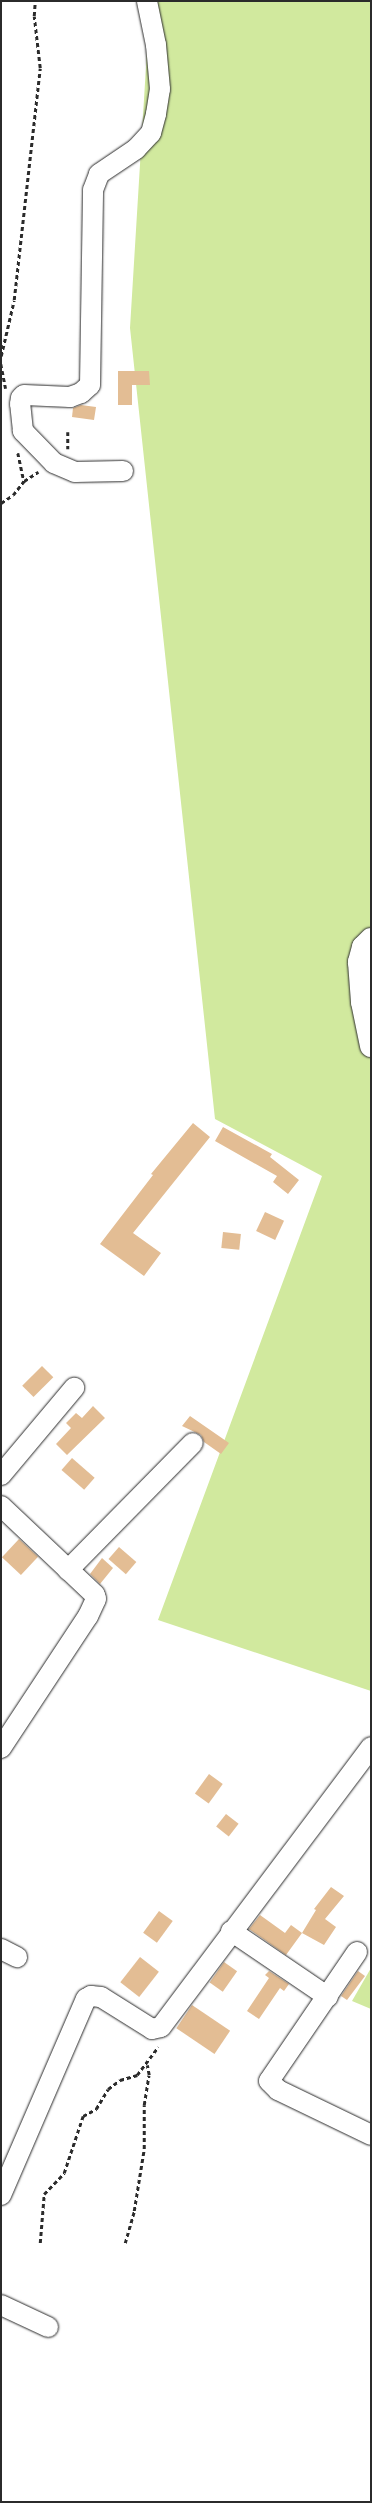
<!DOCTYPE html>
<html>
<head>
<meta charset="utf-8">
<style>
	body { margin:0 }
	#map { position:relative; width:372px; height:2503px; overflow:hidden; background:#fff; font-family:Mali,sans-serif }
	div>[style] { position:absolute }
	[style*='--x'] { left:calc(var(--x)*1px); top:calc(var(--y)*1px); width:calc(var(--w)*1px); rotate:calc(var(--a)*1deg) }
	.green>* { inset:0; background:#d1e99e }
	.building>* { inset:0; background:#e3bd94; transform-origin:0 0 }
	.path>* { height:2.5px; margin-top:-1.25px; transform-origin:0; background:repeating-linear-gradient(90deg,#2b2b2b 0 4px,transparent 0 7px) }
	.roads { filter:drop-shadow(0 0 1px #2b2b2b) drop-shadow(0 0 1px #2b2b2b) }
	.street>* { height:20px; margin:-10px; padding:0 10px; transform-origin:10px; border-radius:10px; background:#fff }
	.secondary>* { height:22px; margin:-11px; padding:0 11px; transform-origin:11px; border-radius:11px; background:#fff }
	span { translate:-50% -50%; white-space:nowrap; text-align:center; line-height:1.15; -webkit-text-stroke:3px #fff; paint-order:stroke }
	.frame { position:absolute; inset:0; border:2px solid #2b2b2b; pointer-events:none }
</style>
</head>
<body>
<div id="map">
	<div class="green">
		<div style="clip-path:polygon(150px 1px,371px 1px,371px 1691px,158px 1620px,322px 1176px,215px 1119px,130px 328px)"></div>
		<div style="clip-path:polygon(371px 1968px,371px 2009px,352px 2001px)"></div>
	</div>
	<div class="building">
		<div style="clip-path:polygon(118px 371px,149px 371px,150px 385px,132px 385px,132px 405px,118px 405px)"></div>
		<div style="clip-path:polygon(81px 405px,96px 407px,94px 420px,72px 417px,73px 408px)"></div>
		<div style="clip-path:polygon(193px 1123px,210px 1137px,133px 1233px,161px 1253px,144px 1276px,100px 1244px,153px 1175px,151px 1174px)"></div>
		<div style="clip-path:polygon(223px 1127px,272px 1154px,270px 1157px,299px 1180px,288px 1194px,273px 1182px,277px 1176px,215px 1141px)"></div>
		<div style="left:265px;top:1212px;width:21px;height:21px;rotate:25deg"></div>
		<div style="left:223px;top:1232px;width:18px;height:16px;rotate:6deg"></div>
		<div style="left:42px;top:1366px;width:16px;height:28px;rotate:45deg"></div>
		<div style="clip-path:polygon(93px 1406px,105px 1418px,67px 1455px,56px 1444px,71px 1428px,66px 1423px,76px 1413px,82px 1418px)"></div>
		<div style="clip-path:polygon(190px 1416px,229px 1443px,221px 1454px,204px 1442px,201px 1435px,182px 1426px)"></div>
		<div style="left:72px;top:1458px;width:30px;height:16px;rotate:41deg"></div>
		<div style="left:19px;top:1539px;width:26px;height:25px;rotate:43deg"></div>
		<div style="left:119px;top:1547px;width:23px;height:16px;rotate:41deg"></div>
		<div style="clip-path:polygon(102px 1558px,113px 1568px,100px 1584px,90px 1574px)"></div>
		<div style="left:209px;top:1774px;width:17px;height:24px;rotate:36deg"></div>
		<div style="left:226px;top:1814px;width:16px;height:16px;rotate:38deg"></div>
		<div style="clip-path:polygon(331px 1887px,344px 1896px,325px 1919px,336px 1927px,324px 1945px,302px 1933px,286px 1955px,249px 1929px,260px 1915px,285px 1933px,291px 1925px,302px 1933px,316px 1910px,314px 1909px)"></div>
		<div style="left:159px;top:1911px;width:17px;height:27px;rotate:36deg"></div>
		<div style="left:140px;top:1957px;width:24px;height:32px;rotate:38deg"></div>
		<div style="left:224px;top:1962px;width:16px;height:25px;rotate:35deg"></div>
		<div style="clip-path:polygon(269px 1971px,289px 1984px,284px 1991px,280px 1988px,259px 2019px,247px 2011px,269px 1978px,265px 1975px)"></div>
		<div style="clip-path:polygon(358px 1971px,365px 1976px,347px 2000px,341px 1996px)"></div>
		<div style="left:192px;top:2005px;width:46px;height:28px;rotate:34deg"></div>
	</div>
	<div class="path">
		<div style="--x:1;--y:356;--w:57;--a:-76.9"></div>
		<div style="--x:14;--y:300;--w:233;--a:-83.6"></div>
		<div style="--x:40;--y:68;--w:52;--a:-96.6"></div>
		<div style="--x:34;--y:16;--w:15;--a:-86"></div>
		<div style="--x:1;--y:364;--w:25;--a:79"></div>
		<div style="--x:68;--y:432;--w:17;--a:90"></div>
		<div style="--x:18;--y:453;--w:29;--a:78"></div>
		<div style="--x:24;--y:481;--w:17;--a:-33"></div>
		<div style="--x:1;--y:503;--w:14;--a:-34"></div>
		<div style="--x:13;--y:495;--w:18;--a:-52"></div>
		<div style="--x:40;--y:2243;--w:49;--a:-85.3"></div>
		<div style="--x:44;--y:2194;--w:29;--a:-46"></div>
		<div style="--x:64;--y:2173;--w:60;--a:-71.6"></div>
		<div style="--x:83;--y:2116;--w:15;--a:-28"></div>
		<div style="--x:96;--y:2109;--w:23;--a:-59"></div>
		<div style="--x:108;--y:2089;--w:15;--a:-37"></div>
		<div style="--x:120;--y:2080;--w:18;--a:-16"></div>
		<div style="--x:137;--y:2075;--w:35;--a:-53"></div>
		<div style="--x:125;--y:2243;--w:33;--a:-74"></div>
		<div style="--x:134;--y:2211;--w:63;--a:-80.8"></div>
		<div style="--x:144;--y:2149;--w:44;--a:-90"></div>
		<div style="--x:144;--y:2105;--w:30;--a:-81"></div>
		<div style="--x:149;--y:2075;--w:10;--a:-101"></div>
	</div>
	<div class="roads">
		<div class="street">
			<div style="--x:123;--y:471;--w:48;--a:178.8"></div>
			<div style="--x:75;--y:472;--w:23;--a:-157"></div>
			<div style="--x:54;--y:463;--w:45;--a:-134.1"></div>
			<div style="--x:23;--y:431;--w:27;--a:-96"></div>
			<div style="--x:20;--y:404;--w:6;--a:-81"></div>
			<div style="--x:21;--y:398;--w:4;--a:-45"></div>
			<div style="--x:24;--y:395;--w:46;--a:2.5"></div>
			<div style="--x:70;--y:397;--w:12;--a:-20"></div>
			<div style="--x:81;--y:393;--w:12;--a:-42"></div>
			<div style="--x:90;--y:385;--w:195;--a:-89.1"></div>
			<div style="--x:93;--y:190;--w:17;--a:-69"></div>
			<div style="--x:99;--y:174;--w:45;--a:-34"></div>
			<div style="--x:136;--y:149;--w:22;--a:-47"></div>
			<div style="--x:151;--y:133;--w:20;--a:-75"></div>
			<div style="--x:156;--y:114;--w:25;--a:-81"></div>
			<div style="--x:160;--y:89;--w:44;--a:-95.2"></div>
			<div style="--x:156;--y:45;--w:45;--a:-101.6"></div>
			<div style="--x:1;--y:1475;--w:114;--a:-50"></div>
			<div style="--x:1;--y:1506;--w:129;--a:43.4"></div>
			<div style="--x:95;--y:1595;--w:4;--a:76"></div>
			<div style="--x:96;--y:1599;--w:19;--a:115"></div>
			<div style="--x:88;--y:1616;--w:158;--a:123.4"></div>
			<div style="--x:68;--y:1570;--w:178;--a:-45.5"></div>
			<div style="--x:231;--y:1931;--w:117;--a:34.2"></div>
			<div style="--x:1;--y:1949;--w:18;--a:27"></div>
			<div style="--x:357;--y:1952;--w:156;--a:124.3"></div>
			<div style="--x:269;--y:2081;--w:13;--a:45"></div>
			<div style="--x:278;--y:2090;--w:103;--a:25.8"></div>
			<div style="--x:1;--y:2195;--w:214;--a:-66.6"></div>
			<div style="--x:86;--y:1999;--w:6;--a:-31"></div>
			<div style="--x:91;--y:1996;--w:10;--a:6"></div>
			<div style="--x:101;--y:1997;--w:60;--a:32.1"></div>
			<div style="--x:152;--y:2029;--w:9;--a:-13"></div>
			<div style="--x:161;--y:2027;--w:350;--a:-53.1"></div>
			<div style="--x:1;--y:2305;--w:52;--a:25.1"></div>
		</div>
		<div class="secondary">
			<div style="--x:371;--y:939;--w:11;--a:135"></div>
			<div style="--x:363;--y:947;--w:16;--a:105"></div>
			<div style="--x:359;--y:962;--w:40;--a:85.7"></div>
			<div style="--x:362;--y:1002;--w:45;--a:78.4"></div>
		</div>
	</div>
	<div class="frame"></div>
</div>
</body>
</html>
